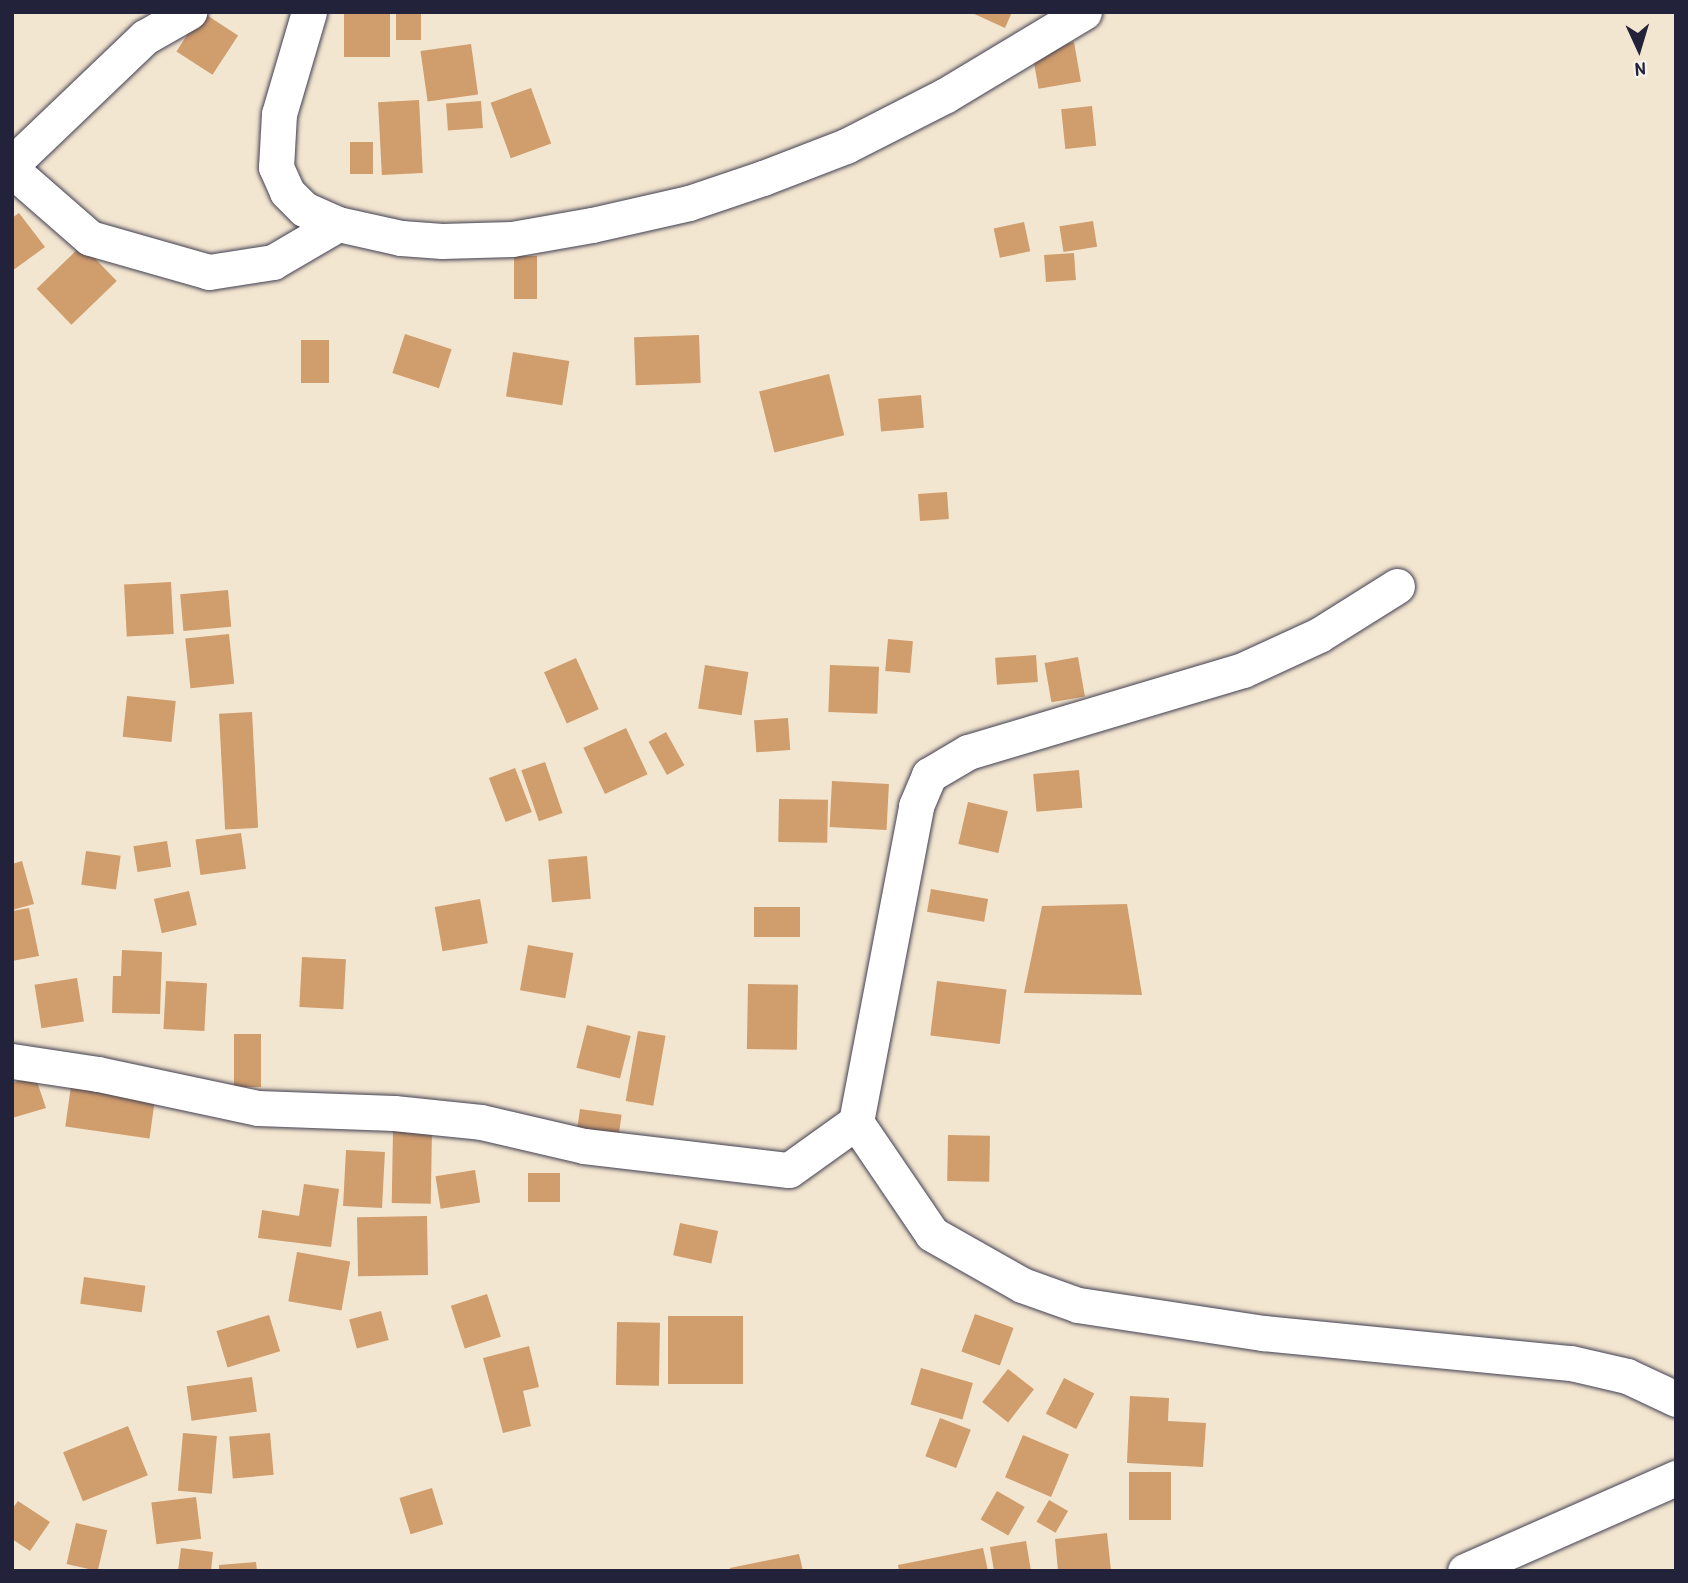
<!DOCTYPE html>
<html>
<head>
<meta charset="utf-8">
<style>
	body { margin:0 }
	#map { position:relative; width:1688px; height:1583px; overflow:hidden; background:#f3e6d0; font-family:"Patrick Hand",sans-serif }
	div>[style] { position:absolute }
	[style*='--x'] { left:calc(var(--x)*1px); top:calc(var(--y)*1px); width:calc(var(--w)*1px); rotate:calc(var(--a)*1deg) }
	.building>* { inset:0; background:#d09d6d; transform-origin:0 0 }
	.roads { filter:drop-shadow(0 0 2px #413f51) drop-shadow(0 0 2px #413f51) }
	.street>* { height:35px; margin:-17.5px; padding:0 17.5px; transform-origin:17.5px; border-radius:17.5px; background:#fff }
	span { translate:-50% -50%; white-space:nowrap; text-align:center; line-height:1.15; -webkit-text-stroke:5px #f7f3e8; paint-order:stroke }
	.frame { position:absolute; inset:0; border:14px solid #22223b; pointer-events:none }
	.north { position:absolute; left:1604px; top:14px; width:70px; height:70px; -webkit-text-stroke:5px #f7f3e8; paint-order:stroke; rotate:176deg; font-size:19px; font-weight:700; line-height:28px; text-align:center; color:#22223b }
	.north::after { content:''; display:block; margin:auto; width:24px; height:32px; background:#22223b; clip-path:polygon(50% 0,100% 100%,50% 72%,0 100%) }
</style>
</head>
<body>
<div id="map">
	<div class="building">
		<div style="left:202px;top:12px;width:43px;height:47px;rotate:33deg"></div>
		<div style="left:344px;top:12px;width:46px;height:45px"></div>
		<div style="left:396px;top:12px;width:25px;height:28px"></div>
		<div style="clip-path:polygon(970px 12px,1012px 12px,1005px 28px)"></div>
		<div style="left:1074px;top:42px;width:40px;height:43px;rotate:80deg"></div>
		<div style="left:471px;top:44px;width:51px;height:51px;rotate:82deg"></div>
		<div style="left:531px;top:88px;width:59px;height:43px;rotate:70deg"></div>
		<div style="left:419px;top:100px;width:73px;height:41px;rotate:87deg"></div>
		<div style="left:481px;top:101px;width:27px;height:35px;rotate:86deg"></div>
		<div style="left:1092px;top:106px;width:40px;height:31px;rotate:84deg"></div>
		<div style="left:350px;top:142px;width:23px;height:32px"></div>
		<div style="clip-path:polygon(19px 213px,45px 247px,12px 271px,12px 218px)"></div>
		<div style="left:1093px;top:221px;width:26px;height:34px;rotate:81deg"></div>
		<div style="left:1024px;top:222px;width:30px;height:31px;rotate:78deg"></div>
		<div style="left:82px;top:245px;width:50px;height:63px;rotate:46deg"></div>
		<div style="left:1074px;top:253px;width:27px;height:30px;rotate:86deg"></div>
		<div style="left:514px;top:256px;width:23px;height:43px"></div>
		<div style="left:405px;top:334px;width:49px;height:41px;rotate:18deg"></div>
		<div style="left:699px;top:335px;width:48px;height:65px;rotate:88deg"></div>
		<div style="left:301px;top:340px;width:28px;height:43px"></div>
		<div style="left:513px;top:352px;width:57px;height:45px;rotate:9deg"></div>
		<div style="left:829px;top:374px;width:63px;height:72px;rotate:76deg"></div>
		<div style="left:921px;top:395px;width:33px;height:43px;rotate:85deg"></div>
		<div style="left:947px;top:492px;width:27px;height:29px;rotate:86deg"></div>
		<div style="left:171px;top:582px;width:52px;height:47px;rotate:87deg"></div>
		<div style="left:228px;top:590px;width:37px;height:48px;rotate:85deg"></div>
		<div style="left:229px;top:634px;width:50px;height:44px;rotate:84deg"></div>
		<div style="left:888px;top:639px;width:25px;height:32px;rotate:5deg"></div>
		<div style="left:1036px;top:655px;width:27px;height:41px;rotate:86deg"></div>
		<div style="left:1078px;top:657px;width:40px;height:34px;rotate:80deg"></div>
		<div style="left:576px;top:658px;width:56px;height:35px;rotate:66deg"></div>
		<div style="left:705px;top:665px;width:44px;height:44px;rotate:9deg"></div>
		<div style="left:830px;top:665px;width:49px;height:47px;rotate:2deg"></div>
		<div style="left:127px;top:696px;width:49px;height:41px;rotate:6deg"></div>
		<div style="left:252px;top:712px;width:116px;height:33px;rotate:87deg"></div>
		<div style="left:788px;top:718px;width:32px;height:34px;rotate:86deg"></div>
		<div style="left:626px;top:728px;width:51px;height:47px;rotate:65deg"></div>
		<div style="left:666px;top:732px;width:38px;height:20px;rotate:61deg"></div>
		<div style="left:545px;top:762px;width:54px;height:25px;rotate:71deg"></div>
		<div style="left:515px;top:768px;width:47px;height:28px;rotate:69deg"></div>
		<div style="left:1079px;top:770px;width:38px;height:46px;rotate:85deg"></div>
		<div style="left:832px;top:781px;width:57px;height:46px;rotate:3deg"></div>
		<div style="left:779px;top:799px;width:49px;height:43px;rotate:1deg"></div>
		<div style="left:968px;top:802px;width:41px;height:43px;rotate:13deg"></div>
		<div style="left:241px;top:833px;width:36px;height:46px;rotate:82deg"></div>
		<div style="left:167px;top:841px;width:26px;height:34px;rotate:81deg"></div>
		<div style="left:86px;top:851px;width:35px;height:34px;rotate:8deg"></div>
		<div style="left:587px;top:856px;width:43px;height:39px;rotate:85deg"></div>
		<div style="clip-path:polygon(22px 861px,34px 904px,12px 910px,12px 864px)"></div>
		<div style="left:931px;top:889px;width:58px;height:23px;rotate:10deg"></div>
		<div style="left:189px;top:891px;width:35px;height:36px;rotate:77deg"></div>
		<div style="left:480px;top:899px;width:45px;height:46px;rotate:80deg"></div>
		<div style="clip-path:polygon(1127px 904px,1142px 995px,1024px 993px,1042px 906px)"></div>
		<div style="left:800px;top:907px;width:30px;height:46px;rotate:90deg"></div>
		<div style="clip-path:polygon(29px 908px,39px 956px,12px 961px,12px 911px)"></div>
		<div style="left:528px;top:945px;width:46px;height:46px;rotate:10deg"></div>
		<div style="clip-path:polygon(122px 950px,162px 952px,160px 1014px,112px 1013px,113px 976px,121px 976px)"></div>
		<div style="left:302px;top:957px;width:44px;height:50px;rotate:3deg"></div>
		<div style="left:77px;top:978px;width:44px;height:43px;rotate:81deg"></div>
		<div style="left:166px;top:981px;width:41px;height:48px;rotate:3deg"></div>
		<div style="left:937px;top:981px;width:70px;height:55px;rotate:7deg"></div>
		<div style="left:748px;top:984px;width:50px;height:65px;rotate:1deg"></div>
		<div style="left:587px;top:1025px;width:45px;height:44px;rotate:14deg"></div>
		<div style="left:638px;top:1031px;width:28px;height:71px;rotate:10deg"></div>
		<div style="left:234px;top:1034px;width:27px;height:53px"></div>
		<div style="clip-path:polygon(35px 1076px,46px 1108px,12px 1118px,12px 1083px)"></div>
		<div style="left:71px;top:1086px;width:85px;height:41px;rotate:8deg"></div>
		<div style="left:580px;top:1109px;width:42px;height:32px;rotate:8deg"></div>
		<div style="left:393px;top:1130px;width:39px;height:73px;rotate:1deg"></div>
		<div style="left:948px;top:1135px;width:42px;height:46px;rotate:1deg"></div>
		<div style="left:346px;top:1150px;width:39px;height:56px;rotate:3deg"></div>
		<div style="left:475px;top:1170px;width:33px;height:40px;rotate:81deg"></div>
		<div style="left:528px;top:1173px;width:32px;height:29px"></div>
		<div style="clip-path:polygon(304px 1184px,339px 1189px,331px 1247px,258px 1238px,262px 1210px,299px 1216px)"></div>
		<div style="left:427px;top:1216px;width:59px;height:70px;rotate:89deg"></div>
		<div style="left:680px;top:1223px;width:39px;height:33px;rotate:12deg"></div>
		<div style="left:297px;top:1252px;width:54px;height:50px;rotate:10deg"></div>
		<div style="left:84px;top:1277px;width:62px;height:27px;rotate:8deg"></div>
		<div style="left:487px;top:1294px;width:45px;height:38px;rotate:72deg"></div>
		<div style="left:381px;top:1311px;width:30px;height:33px;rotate:75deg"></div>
		<div style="left:975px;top:1314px;width:41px;height:40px;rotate:20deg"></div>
		<div style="left:269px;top:1315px;width:38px;height:55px;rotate:73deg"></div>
		<div style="left:668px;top:1316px;width:75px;height:68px"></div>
		<div style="left:617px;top:1322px;width:43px;height:63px;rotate:1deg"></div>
		<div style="clip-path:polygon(529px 1346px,539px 1387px,523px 1391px,531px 1426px,503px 1433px,483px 1358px)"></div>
		<div style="left:921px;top:1368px;width:54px;height:38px;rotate:16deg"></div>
		<div style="left:1008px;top:1369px;width:33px;height:42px;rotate:38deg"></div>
		<div style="left:252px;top:1377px;width:35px;height:66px;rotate:82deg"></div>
		<div style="left:1064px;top:1378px;width:34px;height:40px;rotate:27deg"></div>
		<div style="clip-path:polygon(1130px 1396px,1169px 1398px,1168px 1421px,1206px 1423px,1203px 1467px,1127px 1463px)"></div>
		<div style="left:940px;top:1418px;width:33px;height:41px;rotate:21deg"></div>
		<div style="left:128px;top:1426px;width:53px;height:70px;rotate:68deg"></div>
		<div style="left:183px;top:1433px;width:34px;height:58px;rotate:5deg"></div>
		<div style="left:270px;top:1433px;width:42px;height:41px;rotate:85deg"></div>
		<div style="left:1023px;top:1435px;width:50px;height:46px;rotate:23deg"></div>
		<div style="left:1129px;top:1472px;width:42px;height:48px"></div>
		<div style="left:432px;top:1488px;width:38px;height:34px;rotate:73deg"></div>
		<div style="left:997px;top:1491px;width:32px;height:33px;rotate:30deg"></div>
		<div style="left:196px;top:1497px;width:42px;height:45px;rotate:83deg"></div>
		<div style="left:1049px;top:1500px;width:22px;height:25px;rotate:30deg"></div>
		<div style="clip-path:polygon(18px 1501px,50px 1522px,30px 1551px,12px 1539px,12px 1509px)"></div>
		<div style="left:76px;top:1523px;width:32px;height:42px;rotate:13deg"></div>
		<div style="clip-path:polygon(1107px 1533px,1111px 1571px,1058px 1571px,1055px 1539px)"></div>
		<div style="clip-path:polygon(1026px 1541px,1031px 1571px,994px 1571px,990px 1547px)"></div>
		<div style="clip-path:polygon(181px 1548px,213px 1552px,211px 1571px,178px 1571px)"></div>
		<div style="clip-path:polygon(983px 1548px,988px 1571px,899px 1571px,898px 1565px)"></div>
		<div style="clip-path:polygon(799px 1554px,803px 1571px,731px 1571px,730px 1568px)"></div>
		<div style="clip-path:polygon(256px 1562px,257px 1571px,219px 1571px,219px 1565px)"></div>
	</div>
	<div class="roads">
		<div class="street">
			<div style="--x:309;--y:12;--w:106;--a:106.4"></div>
			<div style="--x:279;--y:114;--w:53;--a:93.2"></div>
			<div style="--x:276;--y:167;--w:27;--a:66"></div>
			<div style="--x:287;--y:192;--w:24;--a:45"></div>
			<div style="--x:304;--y:209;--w:37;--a:24"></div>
			<div style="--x:338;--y:224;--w:65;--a:12.5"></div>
			<div style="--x:401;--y:238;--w:41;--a:4.2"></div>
			<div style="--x:442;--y:241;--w:70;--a:-1.6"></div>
			<div style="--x:512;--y:239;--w:81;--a:-9.9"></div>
			<div style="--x:592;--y:225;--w:99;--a:-12.8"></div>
			<div style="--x:689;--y:203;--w:78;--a:-18.7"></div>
			<div style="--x:763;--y:178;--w:89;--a:-21.1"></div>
			<div style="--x:846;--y:146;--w:112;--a:-27"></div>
			<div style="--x:946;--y:95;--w:161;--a:-31"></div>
			<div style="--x:12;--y:164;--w:184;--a:-43.7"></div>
			<div style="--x:145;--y:37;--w:51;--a:-29.6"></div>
			<div style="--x:12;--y:170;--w:103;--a:41.1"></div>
			<div style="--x:90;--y:238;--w:124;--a:15.9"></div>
			<div style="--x:209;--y:272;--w:65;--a:-8.9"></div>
			<div style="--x:273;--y:262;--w:75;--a:-30.3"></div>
			<div style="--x:12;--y:1061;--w:87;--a:8.6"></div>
			<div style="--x:98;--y:1074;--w:164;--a:12"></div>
			<div style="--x:258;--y:1108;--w:136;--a:2.1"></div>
			<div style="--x:394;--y:1113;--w:87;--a:5.9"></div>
			<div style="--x:481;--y:1122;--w:106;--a:13.1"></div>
			<div style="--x:584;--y:1146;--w:206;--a:6.7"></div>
			<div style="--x:789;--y:1170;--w:82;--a:-35.6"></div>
			<div style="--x:856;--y:1122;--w:322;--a:-79.2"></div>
			<div style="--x:916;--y:806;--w:34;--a:-67"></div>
			<div style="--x:929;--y:775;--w:45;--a:-30.5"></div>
			<div style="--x:968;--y:752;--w:287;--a:-16.6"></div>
			<div style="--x:1243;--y:670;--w:84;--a:-24.7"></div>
			<div style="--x:1319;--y:635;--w:92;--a:-32.1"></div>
			<div style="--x:856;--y:1122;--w:135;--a:55.8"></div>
			<div style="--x:932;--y:1234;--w:103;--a:29.5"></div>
			<div style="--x:1022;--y:1285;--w:59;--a:19.7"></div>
			<div style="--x:1078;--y:1305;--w:187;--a:8.6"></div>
			<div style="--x:1263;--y:1333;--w:309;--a:5.6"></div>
			<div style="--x:1571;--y:1363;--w:57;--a:13.1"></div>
			<div style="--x:1627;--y:1376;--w:54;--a:25.1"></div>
			<div style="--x:1465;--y:1571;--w:231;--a:-23.8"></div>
		</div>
	</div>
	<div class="frame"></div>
	<div class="north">N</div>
</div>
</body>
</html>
